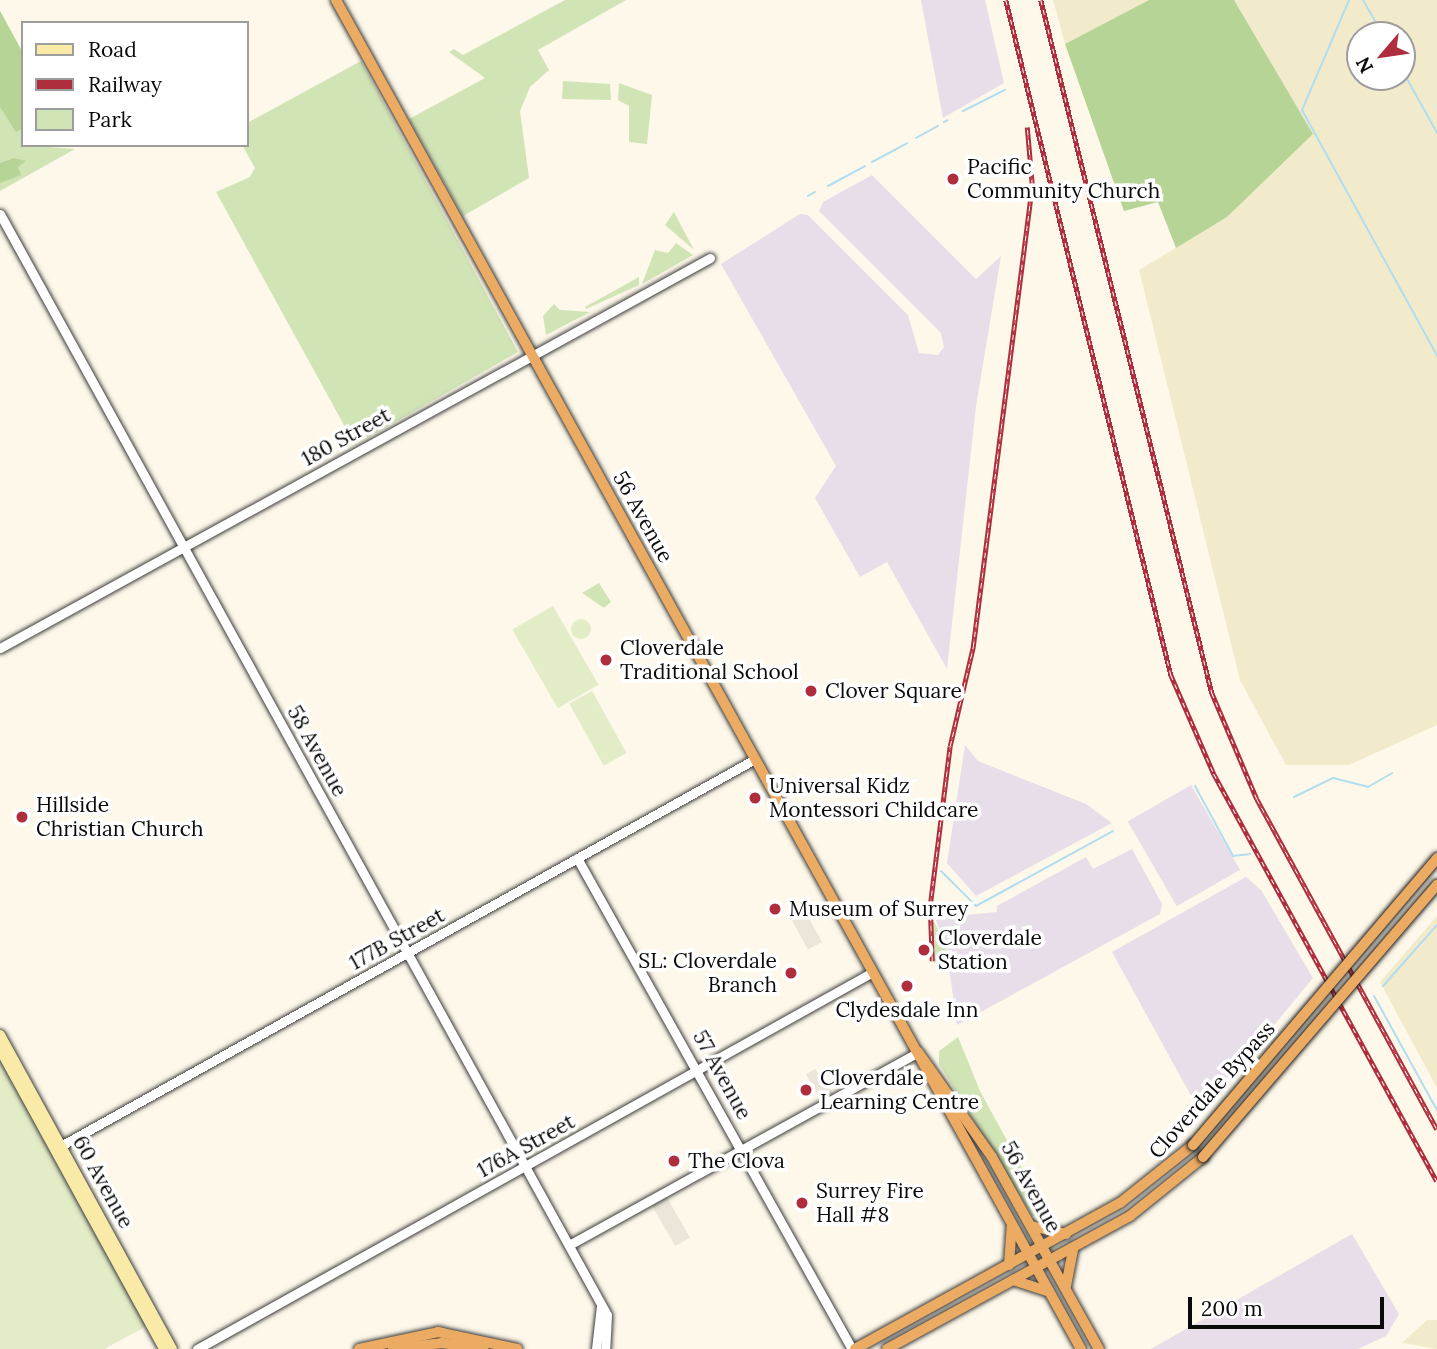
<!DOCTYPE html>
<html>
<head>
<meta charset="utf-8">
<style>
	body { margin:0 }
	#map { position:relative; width:1437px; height:1349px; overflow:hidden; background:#fdf8e9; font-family:Lora,serif }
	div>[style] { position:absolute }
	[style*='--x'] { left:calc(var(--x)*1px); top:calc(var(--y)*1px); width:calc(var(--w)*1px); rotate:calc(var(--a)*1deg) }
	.industrial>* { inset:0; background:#e7dee9; transform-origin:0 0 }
	.farmland>* { inset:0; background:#f1ebcb }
	.green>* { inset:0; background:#d1e4b6 }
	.forest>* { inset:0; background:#b6d496 }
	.pitch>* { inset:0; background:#e2ecc7; transform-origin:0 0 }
	.round { border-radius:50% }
	.plaza>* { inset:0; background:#ebe5da; transform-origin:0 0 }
	.stream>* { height:2px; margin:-1px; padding:0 1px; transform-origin:1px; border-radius:1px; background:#b1ddf1 }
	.roads { filter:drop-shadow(0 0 2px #3d3d3d) drop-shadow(0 0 2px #3d3d3d) }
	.tertiary>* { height:9px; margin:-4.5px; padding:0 4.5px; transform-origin:4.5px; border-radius:4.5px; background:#fff }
	.secondary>* { height:10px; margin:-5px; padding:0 5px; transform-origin:5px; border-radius:5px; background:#f9eaa8 }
	.trunk>* { height:10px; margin:-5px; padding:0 5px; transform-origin:5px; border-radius:5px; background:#ecab62 }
	.rail>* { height:4.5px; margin-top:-2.25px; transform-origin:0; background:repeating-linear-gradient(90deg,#fff 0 5px,#af2e3d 0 10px); box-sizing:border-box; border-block:2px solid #af2e3d }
	.bridges { filter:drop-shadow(0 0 2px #1b1b1b) drop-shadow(0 0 2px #1b1b1b) }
	.trunk-bridge>* { height:10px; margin:-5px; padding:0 5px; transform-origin:5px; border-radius:5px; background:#ecab62 }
	.dots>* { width:19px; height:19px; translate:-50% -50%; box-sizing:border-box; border:4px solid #fff; border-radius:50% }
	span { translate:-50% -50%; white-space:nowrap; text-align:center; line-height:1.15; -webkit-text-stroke:7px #fff; paint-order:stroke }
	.poi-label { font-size:21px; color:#0a0a0a }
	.left { translate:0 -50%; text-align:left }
	.right { translate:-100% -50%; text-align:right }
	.street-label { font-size:21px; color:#0a0a0a }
	.legend { position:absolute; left:21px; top:21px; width:228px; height:126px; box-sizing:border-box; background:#fff; border:2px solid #9d9d9d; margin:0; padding:9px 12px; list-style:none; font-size:21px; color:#0a0a0a }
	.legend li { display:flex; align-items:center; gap:14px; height:35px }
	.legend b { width:35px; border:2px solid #9d9d9d }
	.north { position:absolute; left:1346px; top:21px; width:70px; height:70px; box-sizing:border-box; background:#fff; border:2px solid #9d9d9d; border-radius:50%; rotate:241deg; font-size:19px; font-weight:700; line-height:28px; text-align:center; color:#0a0a0a }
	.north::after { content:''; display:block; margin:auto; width:24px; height:32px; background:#af2e3d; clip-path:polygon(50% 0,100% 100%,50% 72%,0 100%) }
	.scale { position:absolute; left:1188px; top:1297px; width:196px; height:32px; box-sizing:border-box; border:4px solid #0a0a0a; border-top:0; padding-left:9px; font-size:21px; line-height:24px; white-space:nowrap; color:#0a0a0a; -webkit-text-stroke:5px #fff; paint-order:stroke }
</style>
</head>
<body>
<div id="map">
	<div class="industrial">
		<div style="clip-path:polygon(921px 0,985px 0,1004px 83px,943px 118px)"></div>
		<div style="clip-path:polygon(872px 175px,976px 279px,1001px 256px,976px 406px,947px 669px,887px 562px,860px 577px,815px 498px,836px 466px,721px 264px,800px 214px,808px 215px,908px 315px,919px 353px,938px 355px,944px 347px,941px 333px,819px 211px,823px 202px)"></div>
		<div style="clip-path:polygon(965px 745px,978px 761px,1086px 804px,1112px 823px,976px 896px,947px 863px)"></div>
		<div style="left:1191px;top:785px;width:98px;height:73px;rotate:60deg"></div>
		<div style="clip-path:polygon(1132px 849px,1162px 904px,1160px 914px,957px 1025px,946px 945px,935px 918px,997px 912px,997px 906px,1086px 857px,1093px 869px)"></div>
		<div style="clip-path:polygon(1246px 877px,1261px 890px,1313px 978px,1201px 1114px,1112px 952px)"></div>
		<div style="clip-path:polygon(1352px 1234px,1399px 1314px,1386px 1336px,1358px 1349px,1151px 1349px)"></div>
	</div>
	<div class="farmland">
		<div style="clip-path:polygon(1053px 0,1149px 0,1065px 44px)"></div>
		<div style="clip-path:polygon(evenodd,1234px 0,1437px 0,1437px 725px,1349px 765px,1286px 765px,1240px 680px,1139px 270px,1227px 217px,1313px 134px,1234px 0,1360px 35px,1402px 35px,1402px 77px,1360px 77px,1360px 35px)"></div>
		<div style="clip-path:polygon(1437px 916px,1437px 1088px,1380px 982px)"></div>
		<div style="clip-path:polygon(1427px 1320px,1437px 1320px,1437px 1349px,1402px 1343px)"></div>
	</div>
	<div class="green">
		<div style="clip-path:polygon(565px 0,626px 0,538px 50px,549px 70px,530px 87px,520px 111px,529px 178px,463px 216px,409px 119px,485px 78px,449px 52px,454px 49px,463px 55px)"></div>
		<div style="clip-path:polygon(0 11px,23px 53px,23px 145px,75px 149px,0 191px)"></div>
		<div style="clip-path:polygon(361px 61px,518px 352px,355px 445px,216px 192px,250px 177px,255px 168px,242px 145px,247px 123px)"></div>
		<div style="clip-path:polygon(563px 81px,610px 84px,611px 100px,562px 99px)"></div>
		<div style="clip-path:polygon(619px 83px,652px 95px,647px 144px,629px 142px,629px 106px,618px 100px)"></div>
		<div style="clip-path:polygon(674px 212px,694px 250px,665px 225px)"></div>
		<div style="clip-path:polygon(676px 243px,693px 255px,642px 284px,655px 250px,668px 253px)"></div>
		<div style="clip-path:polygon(639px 277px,639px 285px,586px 309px,585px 307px)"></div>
		<div style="clip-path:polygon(554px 304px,560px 310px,590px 312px,546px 335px,543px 316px)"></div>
		<div style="clip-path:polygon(599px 583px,611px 602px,604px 608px,582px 593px)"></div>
		<div style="clip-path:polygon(932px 918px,946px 945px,948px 962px,934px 963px)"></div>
		<div style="clip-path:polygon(958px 1037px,980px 1091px,1055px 1228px,1032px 1215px,939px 1064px,939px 1051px)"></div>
	</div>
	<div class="forest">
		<div style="clip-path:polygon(1149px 0,1234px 0,1313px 134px,1227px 217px,1176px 248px,1158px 202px,1124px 211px,1065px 44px)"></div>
		<div style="clip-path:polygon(0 11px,23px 53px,23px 128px,16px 132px,0 107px)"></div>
		<div style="clip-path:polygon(14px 158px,26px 161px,18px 167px,21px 175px,0 183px,0 163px)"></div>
	</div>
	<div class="pitch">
		<div style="left:553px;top:606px;width:91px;height:47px;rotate:60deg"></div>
		<div class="round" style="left:571px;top:619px;width:20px;height:20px"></div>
		<div style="left:592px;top:691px;width:71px;height:26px;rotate:61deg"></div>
		<div style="clip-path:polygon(0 1057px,147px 1326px,104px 1349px,0 1349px)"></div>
	</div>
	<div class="plaza">
		<div style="left:806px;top:913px;width:33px;height:16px;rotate:61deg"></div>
		<div style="clip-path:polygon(815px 1069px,834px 1094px,820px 1101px,806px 1074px)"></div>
		<div style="left:666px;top:1196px;width:48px;height:17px;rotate:60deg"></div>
	</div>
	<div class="stream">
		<div style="--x:1349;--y:0;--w:120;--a:113.1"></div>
		<div style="--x:1302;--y:110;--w:281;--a:61.2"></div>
		<div style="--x:1363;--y:0;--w:40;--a:60.3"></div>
		<div style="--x:1402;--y:70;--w:72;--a:60.9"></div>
		<div style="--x:963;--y:111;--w:47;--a:-26.6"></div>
		<div style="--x:944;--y:122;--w:4;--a:-27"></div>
		<div style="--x:916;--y:138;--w:25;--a:-29"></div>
		<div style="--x:872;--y:162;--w:40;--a:-28"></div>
		<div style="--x:828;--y:186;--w:42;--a:-28.4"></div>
		<div style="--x:808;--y:196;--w:8;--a:-30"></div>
		<div style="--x:1195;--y:786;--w:80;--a:61.5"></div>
		<div style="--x:1233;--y:856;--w:17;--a:-7"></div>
		<div style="--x:1294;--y:797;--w:43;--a:-26"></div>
		<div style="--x:1333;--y:778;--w:36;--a:14"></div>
		<div style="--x:1368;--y:787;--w:28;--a:-30"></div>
		<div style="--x:941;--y:871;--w:49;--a:45"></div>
		<div style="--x:976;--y:906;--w:156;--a:-28.7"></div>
		<div style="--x:1383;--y:986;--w:81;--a:-48.5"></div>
		<div style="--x:1374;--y:996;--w:130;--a:61.1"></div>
	</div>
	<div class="roads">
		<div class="tertiary">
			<div style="--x:0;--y:214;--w:1257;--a:61.13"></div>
			<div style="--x:607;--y:1315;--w:34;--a:93"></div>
			<div style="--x:0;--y:648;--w:810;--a:-28.78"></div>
			<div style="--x:577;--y:858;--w:563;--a:60.75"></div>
			<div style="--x:57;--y:1148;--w:799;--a:-29.13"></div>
			<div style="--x:569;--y:1245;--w:399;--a:-28.9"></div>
			<div style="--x:197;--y:1349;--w:772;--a:-29.16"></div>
			<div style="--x:596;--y:1349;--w:43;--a:-83.4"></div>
		</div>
		<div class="secondary">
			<div style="--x:0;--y:1035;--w:358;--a:61.3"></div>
			<div style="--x:0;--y:1049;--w:342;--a:61.3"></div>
		</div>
		<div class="trunk">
			<div style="--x:336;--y:0;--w:1541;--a:61.09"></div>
			<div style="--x:918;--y:1052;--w:128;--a:54.8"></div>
			<div style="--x:992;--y:1157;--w:220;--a:60.9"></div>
			<div style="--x:1031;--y:1226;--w:36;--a:13"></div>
			<div style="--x:1009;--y:1265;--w:39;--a:-86"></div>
			<div style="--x:1013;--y:1280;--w:38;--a:18"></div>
			<div style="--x:1066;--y:1286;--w:37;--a:-79"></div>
			<div style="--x:359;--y:1349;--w:81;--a:-12.1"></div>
			<div style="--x:438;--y:1332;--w:81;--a:12.1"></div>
			<div style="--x:393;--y:1349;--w:49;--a:-7"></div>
			<div style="--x:442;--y:1343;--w:42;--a:8.1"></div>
			<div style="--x:855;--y:1349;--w:303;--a:-28.9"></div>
			<div style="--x:1120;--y:1203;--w:93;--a:-38.5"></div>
			<div style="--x:887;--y:1349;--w:277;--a:-28.7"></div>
			<div style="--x:1130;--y:1216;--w:94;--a:-38.9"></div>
		</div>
	</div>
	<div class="rail">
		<div style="--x:1006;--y:0;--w:695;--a:76.26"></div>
		<div style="--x:1171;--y:675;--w:108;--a:66.5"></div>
		<div style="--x:1214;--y:774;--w:464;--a:61.3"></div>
		<div style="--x:1041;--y:0;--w:714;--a:76.14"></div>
		<div style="--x:1212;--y:693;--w:115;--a:67"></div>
		<div style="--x:1257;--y:799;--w:376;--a:61.4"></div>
		<div style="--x:932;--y:961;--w:55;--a:-92.1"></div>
		<div style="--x:930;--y:906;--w:161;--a:-82.9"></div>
		<div style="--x:950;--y:746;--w:102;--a:-76.9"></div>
		<div style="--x:973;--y:647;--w:466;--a:-82.7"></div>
		<div style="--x:1032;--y:185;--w:58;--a:-94.9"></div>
	</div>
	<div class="bridges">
		<div class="trunk-bridge">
			<div style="--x:1193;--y:1145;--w:377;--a:-49.6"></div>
			<div style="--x:1203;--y:1157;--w:359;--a:-49.3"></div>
		</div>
	</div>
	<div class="dots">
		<div style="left:953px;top:179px;background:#af2e3d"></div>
		<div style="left:606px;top:660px;background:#af2e3d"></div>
		<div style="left:811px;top:691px;background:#af2e3d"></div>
		<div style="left:755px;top:798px;background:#af2e3d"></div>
		<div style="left:22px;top:817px;background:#af2e3d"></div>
		<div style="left:775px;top:909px;background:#af2e3d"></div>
		<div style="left:924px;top:950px;background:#af2e3d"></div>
		<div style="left:791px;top:973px;background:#af2e3d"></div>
		<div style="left:907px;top:986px;background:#af2e3d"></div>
		<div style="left:806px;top:1090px;background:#af2e3d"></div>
		<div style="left:674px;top:1161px;background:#af2e3d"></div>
		<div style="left:802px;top:1203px;background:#af2e3d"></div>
	</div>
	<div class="poi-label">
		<span class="left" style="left:967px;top:179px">Pacific<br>Community Church</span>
		<span class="left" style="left:620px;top:660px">Cloverdale<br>Traditional School</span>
		<span class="left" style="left:825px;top:691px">Clover Square</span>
		<span class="left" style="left:769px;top:798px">Universal Kidz<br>Montessori Childcare</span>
		<span class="left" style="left:36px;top:817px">Hillside<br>Christian Church</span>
		<span class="left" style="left:789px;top:909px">Museum of Surrey</span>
		<span class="left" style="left:938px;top:950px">Cloverdale<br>Station</span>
		<span class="right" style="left:777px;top:973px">SL: Cloverdale<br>Branch</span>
		<span style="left:907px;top:1010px">Clydesdale Inn</span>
		<span class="left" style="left:820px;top:1090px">Cloverdale<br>Learning Centre</span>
		<span class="left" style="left:688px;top:1161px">The Clova</span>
		<span class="left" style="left:816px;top:1203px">Surrey Fire<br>Hall #8</span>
	</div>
	<div class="street-label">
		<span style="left:346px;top:437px;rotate:-29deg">180 Street</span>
		<span style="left:643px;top:517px;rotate:61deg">56 Avenue</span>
		<span style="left:317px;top:751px;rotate:61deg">58 Avenue</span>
		<span style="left:397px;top:939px;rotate:-29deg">177B Street</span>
		<span style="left:722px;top:1075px;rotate:61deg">57 Avenue</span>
		<span style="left:1212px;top:1090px;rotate:-48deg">Cloverdale Bypass</span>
		<span style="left:526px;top:1146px;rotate:-29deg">176A Street</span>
		<span style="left:103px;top:1182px;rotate:61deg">60 Avenue</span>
		<span style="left:1031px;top:1187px;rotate:61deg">56 Avenue</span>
	</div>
	<ul class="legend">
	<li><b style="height:9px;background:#f9eaa8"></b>Road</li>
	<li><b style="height:9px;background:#af2e3d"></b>Railway</li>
	<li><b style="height:19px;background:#d1e4b6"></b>Park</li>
	</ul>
	<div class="north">N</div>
	<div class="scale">200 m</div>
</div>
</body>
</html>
